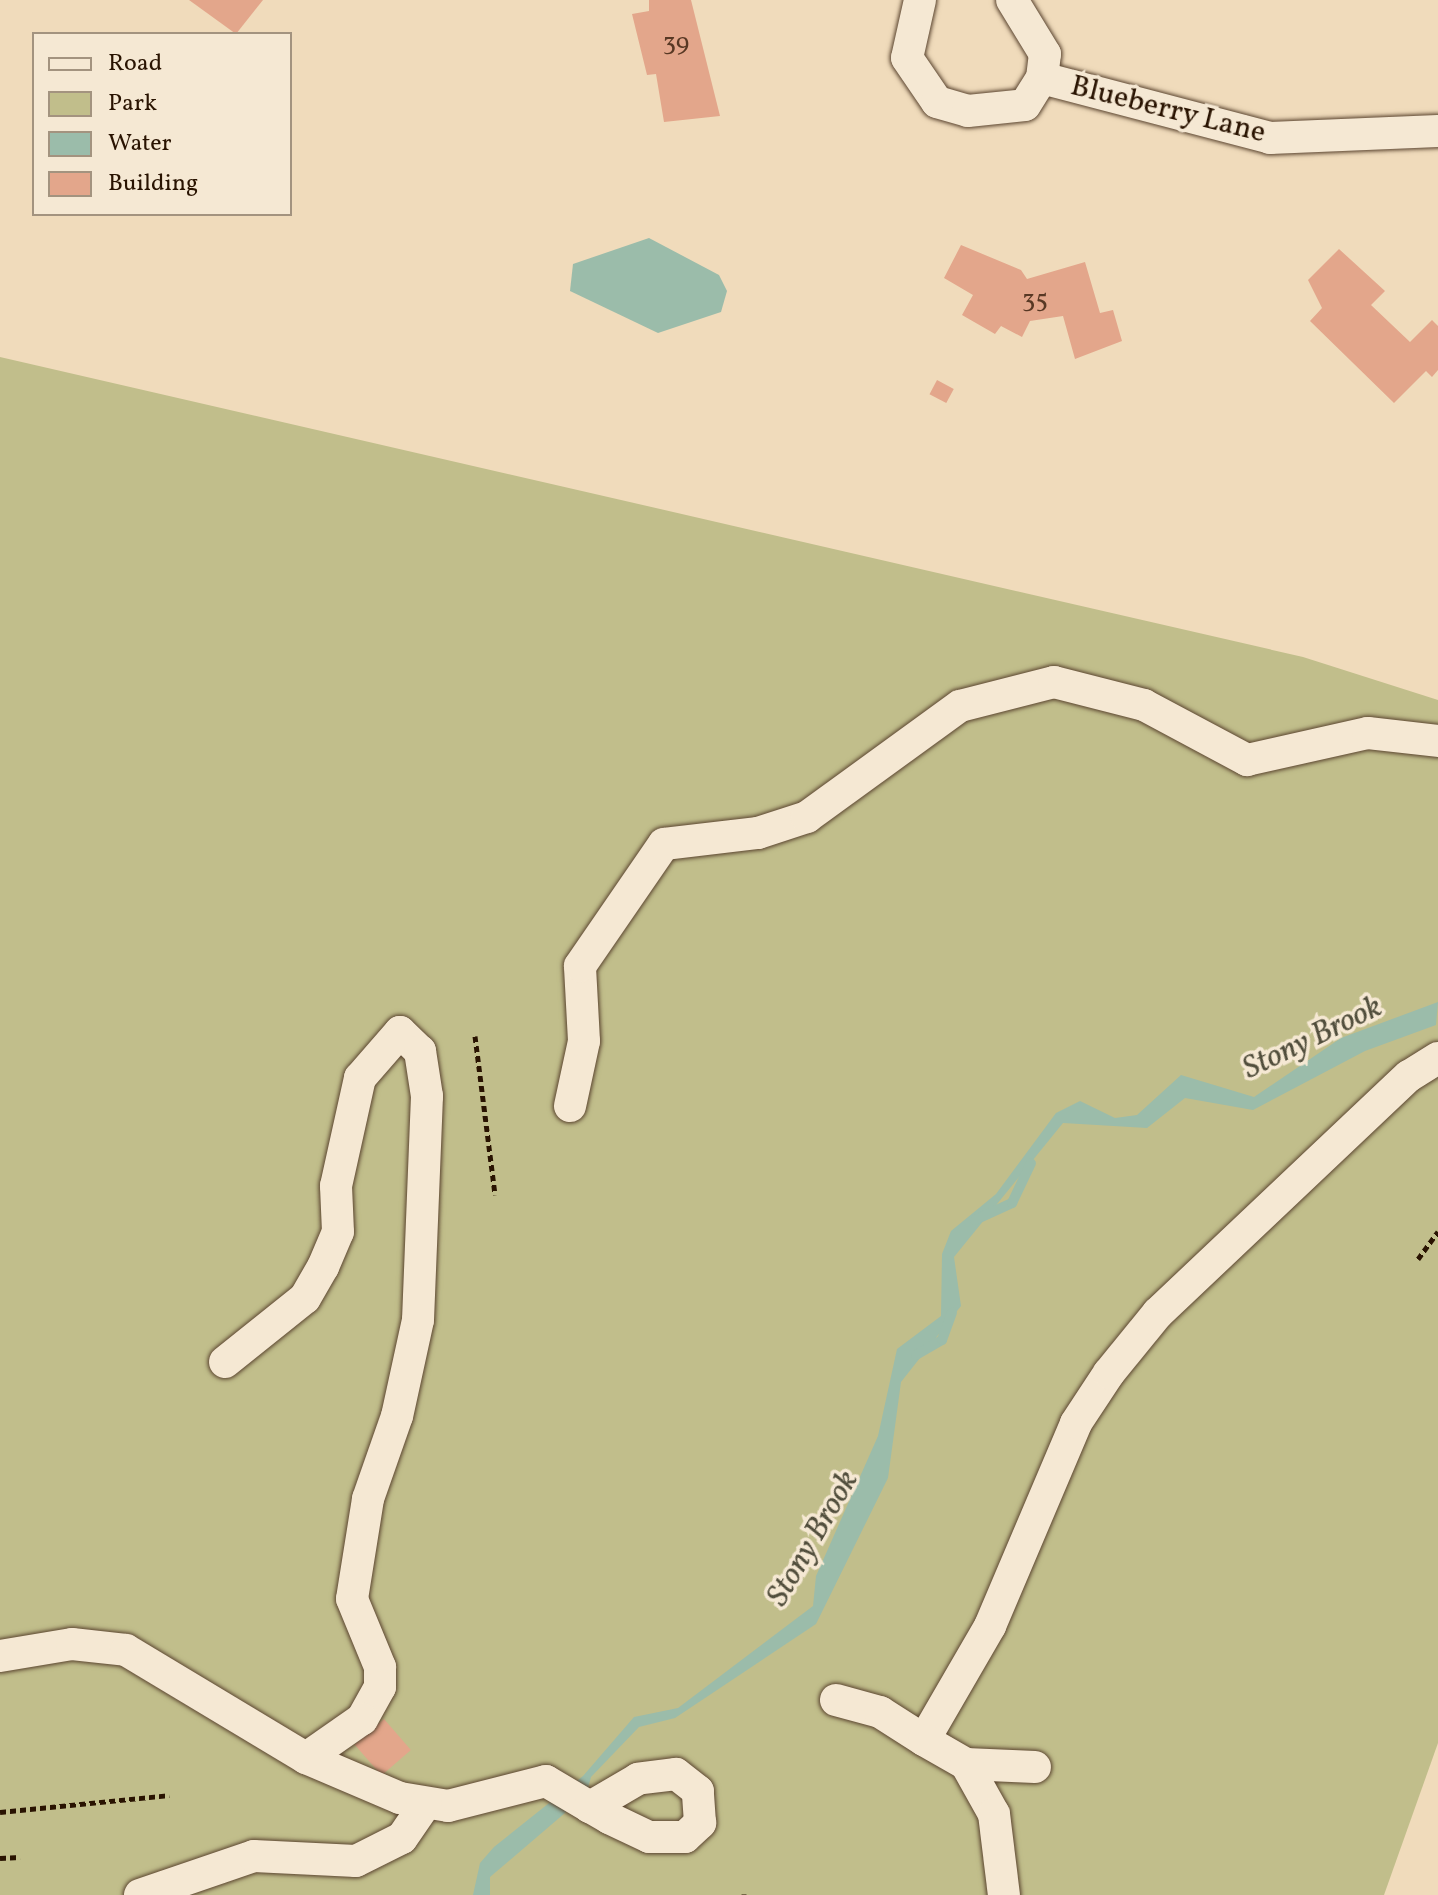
<!DOCTYPE html>
<html>
<head>
<meta charset="utf-8">
<style>
	body { margin:0 }
	#map { position:relative; width:1438px; height:1895px; overflow:hidden; background:#f0dbbb; font-family:Vollkorn,serif }
	div>[style] { position:absolute }
	[style*='--x'] { left:calc(var(--x)*1px); top:calc(var(--y)*1px); width:calc(var(--w)*1px); rotate:calc(var(--a)*1deg) }
	.green>* { inset:0; background:#c1be8b }
	.water>* { inset:0; background:#9bbcaa }
	.stream>* { height:10px; margin:-5px; padding:0 5px; transform-origin:5px; border-radius:5px; background:#9bbcaa }
	.building>* { inset:0; background:#e3a68b; transform-origin:0 0 }
	.path>* { height:5px; margin-top:-2.5px; transform-origin:0; background:repeating-linear-gradient(90deg,#291301 0 6px,transparent 0 10px) }
	.roads { filter:drop-shadow(0 0 2px #5b4530) drop-shadow(0 0 2px #5b4530) }
	.minor>* { height:32px; margin:-16px; padding:0 16px; transform-origin:16px; border-radius:16px; background:#f5e8d3 }
	span { translate:-50% -50%; white-space:nowrap; text-align:center; line-height:1.15; -webkit-text-stroke:7px #f5e8d3; paint-order:stroke }
	.number-label { font-size:26px; color:#583824 }
	.number-label span { -webkit-text-stroke-width:0 }
	.street-label { font-size:30px; color:#291301 }
	.water-label { font-size:32px; color:#514e3c; font-style:italic }
	.legend { position:absolute; left:32px; top:32px; width:260px; height:184px; box-sizing:border-box; background:#f5e8d3; border:2px solid #a3937f; margin:0; padding:10px 14px; list-style:none; font-size:24px; color:#291301 }
	.legend li { display:flex; align-items:center; gap:16px; height:40px }
	.legend b { width:40px; border:2px solid #a3937f }
</style>
</head>
<body>
<div id="map">
	<div class="green">
		<div style="clip-path:polygon(0 357px,1303px 657px,1438px 700px,1438px 1743px,1384px 1895px,0 1895px)"></div>
	</div>
	<div class="water">
		<div style="clip-path:polygon(649px 238px,719px 275px,727px 291px,721px 312px,658px 333px,570px 291px,573px 264px)"></div>
		<div style="clip-path:polygon(1438px 1002px,1436px 1025px,1365px 1051px,1253px 1110px,1185px 1098px,1147px 1128px,1063px 1123px,954px 1257px,961px 1306px,901px 1382px,888px 1478px,816px 1624px,675px 1718px,639px 1727px,591px 1777px,586px 1795px,490px 1877px,490px 1895px,473px 1895px,480px 1863px,494px 1847px,583px 1776px,634px 1717px,678px 1708px,813px 1606px,816px 1576px,878px 1436px,897px 1349px,941px 1316px,942px 1254px,951px 1231px,996px 1194px,1056px 1113px,1080px 1101px,1115px 1118px,1137px 1115px,1181px 1075px,1254px 1097px,1341px 1038px)"></div>
	</div>
	<div class="stream">
		<div style="--x:975;--y:1220;--w:41;--a:-24.7"></div>
		<div style="--x:1012;--y:1203;--w:44;--a:-64.6"></div>
		<div style="--x:916;--y:1355;--w:30;--a:-30"></div>
		<div style="--x:942;--y:1340;--w:29;--a:-70"></div>
	</div>
	<div class="building">
		<div style="clip-path:polygon(189px 0,263px 0,236px 34px)"></div>
		<div style="clip-path:polygon(649px 0,691px 0,720px 116px,664px 122px,656px 74px,647px 75px,632px 14px,649px 11px)"></div>
		<div style="clip-path:polygon(961px 245px,1021px 270px,1027px 279px,1085px 262px,1100px 313px,1113px 310px,1122px 341px,1075px 359px,1063px 316px,1030px 321px,1022px 337px,1001px 326px,995px 334px,962px 315px,973px 295px,944px 278px)"></div>
		<div style="clip-path:polygon(1339px 249px,1385px 291px,1371px 305px,1410px 342px,1432px 320px,1438px 326px,1438px 370px,1432px 377px,1426px 371px,1394px 403px,1310px 321px,1322px 308px,1308px 280px)"></div>
		<div style="left:937px;top:380px;width:19px;height:16px;rotate:28deg"></div>
		<div style="left:384px;top:1719px;width:41px;height:39px;rotate:49deg"></div>
	</div>
	<div class="path">
		<div style="--x:475;--y:1036;--w:160;--a:82.8"></div>
		<div style="--x:1418;--y:1259;--w:34;--a:-54"></div>
		<div style="--x:0;--y:1812;--w:170;--a:-5.7"></div>
		<div style="--x:0;--y:1858;--w:20;--a:-3"></div>
		<div style="--x:744;--y:1895;--w:1;--a:-90"></div>
	</div>
	<div class="roads">
		<div class="minor">
			<div style="--x:920;--y:0;--w:59;--a:102.6"></div>
			<div style="--x:907;--y:58;--w:53;--a:55.7"></div>
			<div style="--x:937;--y:102;--w:32;--a:16"></div>
			<div style="--x:968;--y:111;--w:57;--a:-6"></div>
			<div style="--x:1025;--y:105;--w:32;--a:-58"></div>
			<div style="--x:1042;--y:78;--w:24;--a:-83"></div>
			<div style="--x:1045;--y:54;--w:63;--a:-121.4"></div>
			<div style="--x:1042;--y:78;--w:236;--a:14.7"></div>
			<div style="--x:1270;--y:138;--w:168;--a:-2.4"></div>
			<div style="--x:570;--y:1106;--w:66;--a:-77.8"></div>
			<div style="--x:584;--y:1041;--w:75;--a:-93.1"></div>
			<div style="--x:580;--y:966;--w:148;--a:-55.5"></div>
			<div style="--x:664;--y:844;--w:95;--a:-6.7"></div>
			<div style="--x:758;--y:833;--w:52;--a:-18.1"></div>
			<div style="--x:807;--y:817;--w:189;--a:-36"></div>
			<div style="--x:960;--y:706;--w:97;--a:-14.3"></div>
			<div style="--x:1054;--y:682;--w:93;--a:14.3"></div>
			<div style="--x:1144;--y:705;--w:117;--a:28.1"></div>
			<div style="--x:1247;--y:760;--w:124;--a:-12.6"></div>
			<div style="--x:1368;--y:733;--w:70;--a:6.5"></div>
			<div style="--x:225;--y:1362;--w:102;--a:-38.7"></div>
			<div style="--x:305;--y:1298;--w:36;--a:-60"></div>
			<div style="--x:323;--y:1267;--w:38;--a:-67"></div>
			<div style="--x:338;--y:1232;--w:46;--a:-92.5"></div>
			<div style="--x:336;--y:1186;--w:111;--a:-77.5"></div>
			<div style="--x:360;--y:1078;--w:61;--a:-49"></div>
			<div style="--x:400;--y:1032;--w:28;--a:44"></div>
			<div style="--x:420;--y:1051;--w:46;--a:81.2"></div>
			<div style="--x:427;--y:1096;--w:224;--a:92.3"></div>
			<div style="--x:418;--y:1320;--w:98;--a:102.3"></div>
			<div style="--x:397;--y:1416;--w:88;--a:109.3"></div>
			<div style="--x:368;--y:1499;--w:101;--a:99.1"></div>
			<div style="--x:352;--y:1599;--w:74;--a:67.6"></div>
			<div style="--x:380;--y:1667;--w:20;--a:90"></div>
			<div style="--x:380;--y:1687;--w:37;--a:119"></div>
			<div style="--x:362;--y:1719;--w:68;--a:145.1"></div>
			<div style="--x:0;--y:1656;--w:73;--a:-9.5"></div>
			<div style="--x:72;--y:1644;--w:54;--a:6.3"></div>
			<div style="--x:126;--y:1650;--w:210;--a:31"></div>
			<div style="--x:306;--y:1758;--w:102;--a:23.1"></div>
			<div style="--x:400;--y:1798;--w:49;--a:9.5"></div>
			<div style="--x:448;--y:1806;--w:101;--a:-14.3"></div>
			<div style="--x:546;--y:1781;--w:51;--a:30.6"></div>
			<div style="--x:590;--y:1807;--w:22;--a:30"></div>
			<div style="--x:609;--y:1818;--w:44;--a:25.4"></div>
			<div style="--x:649;--y:1837;--w:36;--a:0"></div>
			<div style="--x:685;--y:1837;--w:21;--a:-43"></div>
			<div style="--x:700;--y:1823;--w:32;--a:-94"></div>
			<div style="--x:698;--y:1791;--w:28;--a:-142"></div>
			<div style="--x:676;--y:1774;--w:38;--a:173"></div>
			<div style="--x:638;--y:1779;--w:56;--a:149.7"></div>
			<div style="--x:836;--y:1700;--w:46;--a:15.3"></div>
			<div style="--x:880;--y:1712;--w:52;--a:32.5"></div>
			<div style="--x:924;--y:1740;--w:132;--a:-59.9"></div>
			<div style="--x:990;--y:1626;--w:220;--a:-67"></div>
			<div style="--x:1076;--y:1423;--w:60;--a:-56.6"></div>
			<div style="--x:1109;--y:1373;--w:77;--a:-50.8"></div>
			<div style="--x:1158;--y:1313;--w:345;--a:-43.4"></div>
			<div style="--x:1409;--y:1076;--w:34;--a:-32"></div>
			<div style="--x:924;--y:1740;--w:48;--a:29.7"></div>
			<div style="--x:966;--y:1764;--w:69;--a:2.5"></div>
			<div style="--x:966;--y:1764;--w:57;--a:60.8"></div>
			<div style="--x:994;--y:1814;--w:82;--a:83"></div>
			<div style="--x:140;--y:1895;--w:120;--a:-18.9"></div>
			<div style="--x:254;--y:1856;--w:102;--a:2.8"></div>
			<div style="--x:356;--y:1861;--w:51;--a:-26.6"></div>
			<div style="--x:402;--y:1838;--w:42;--a:-55.6"></div>
		</div>
	</div>
	<div class="number-label">
		<span style="left:676px;top:44px">39</span>
		<span style="left:1035px;top:301px">35</span>
	</div>
	<div class="street-label">
		<span style="left:1168px;top:110px;rotate:14deg">Blueberry Lane</span>
	</div>
	<div class="water-label">
		<span style="left:1313px;top:1039px;rotate:-26deg">Stony Brook</span>
		<span style="left:814px;top:1539px;rotate:-60deg">Stony Brook</span>
	</div>
	<ul class="legend">
	<li><b style="height:10px;background:#f5e8d3"></b>Road</li>
	<li><b style="height:22px;background:#c1be8b"></b>Park</li>
	<li><b style="height:22px;background:#9bbcaa"></b>Water</li>
	<li><b style="height:22px;background:#e3a68b"></b>Building</li>
	</ul>
</div>
</body>
</html>
